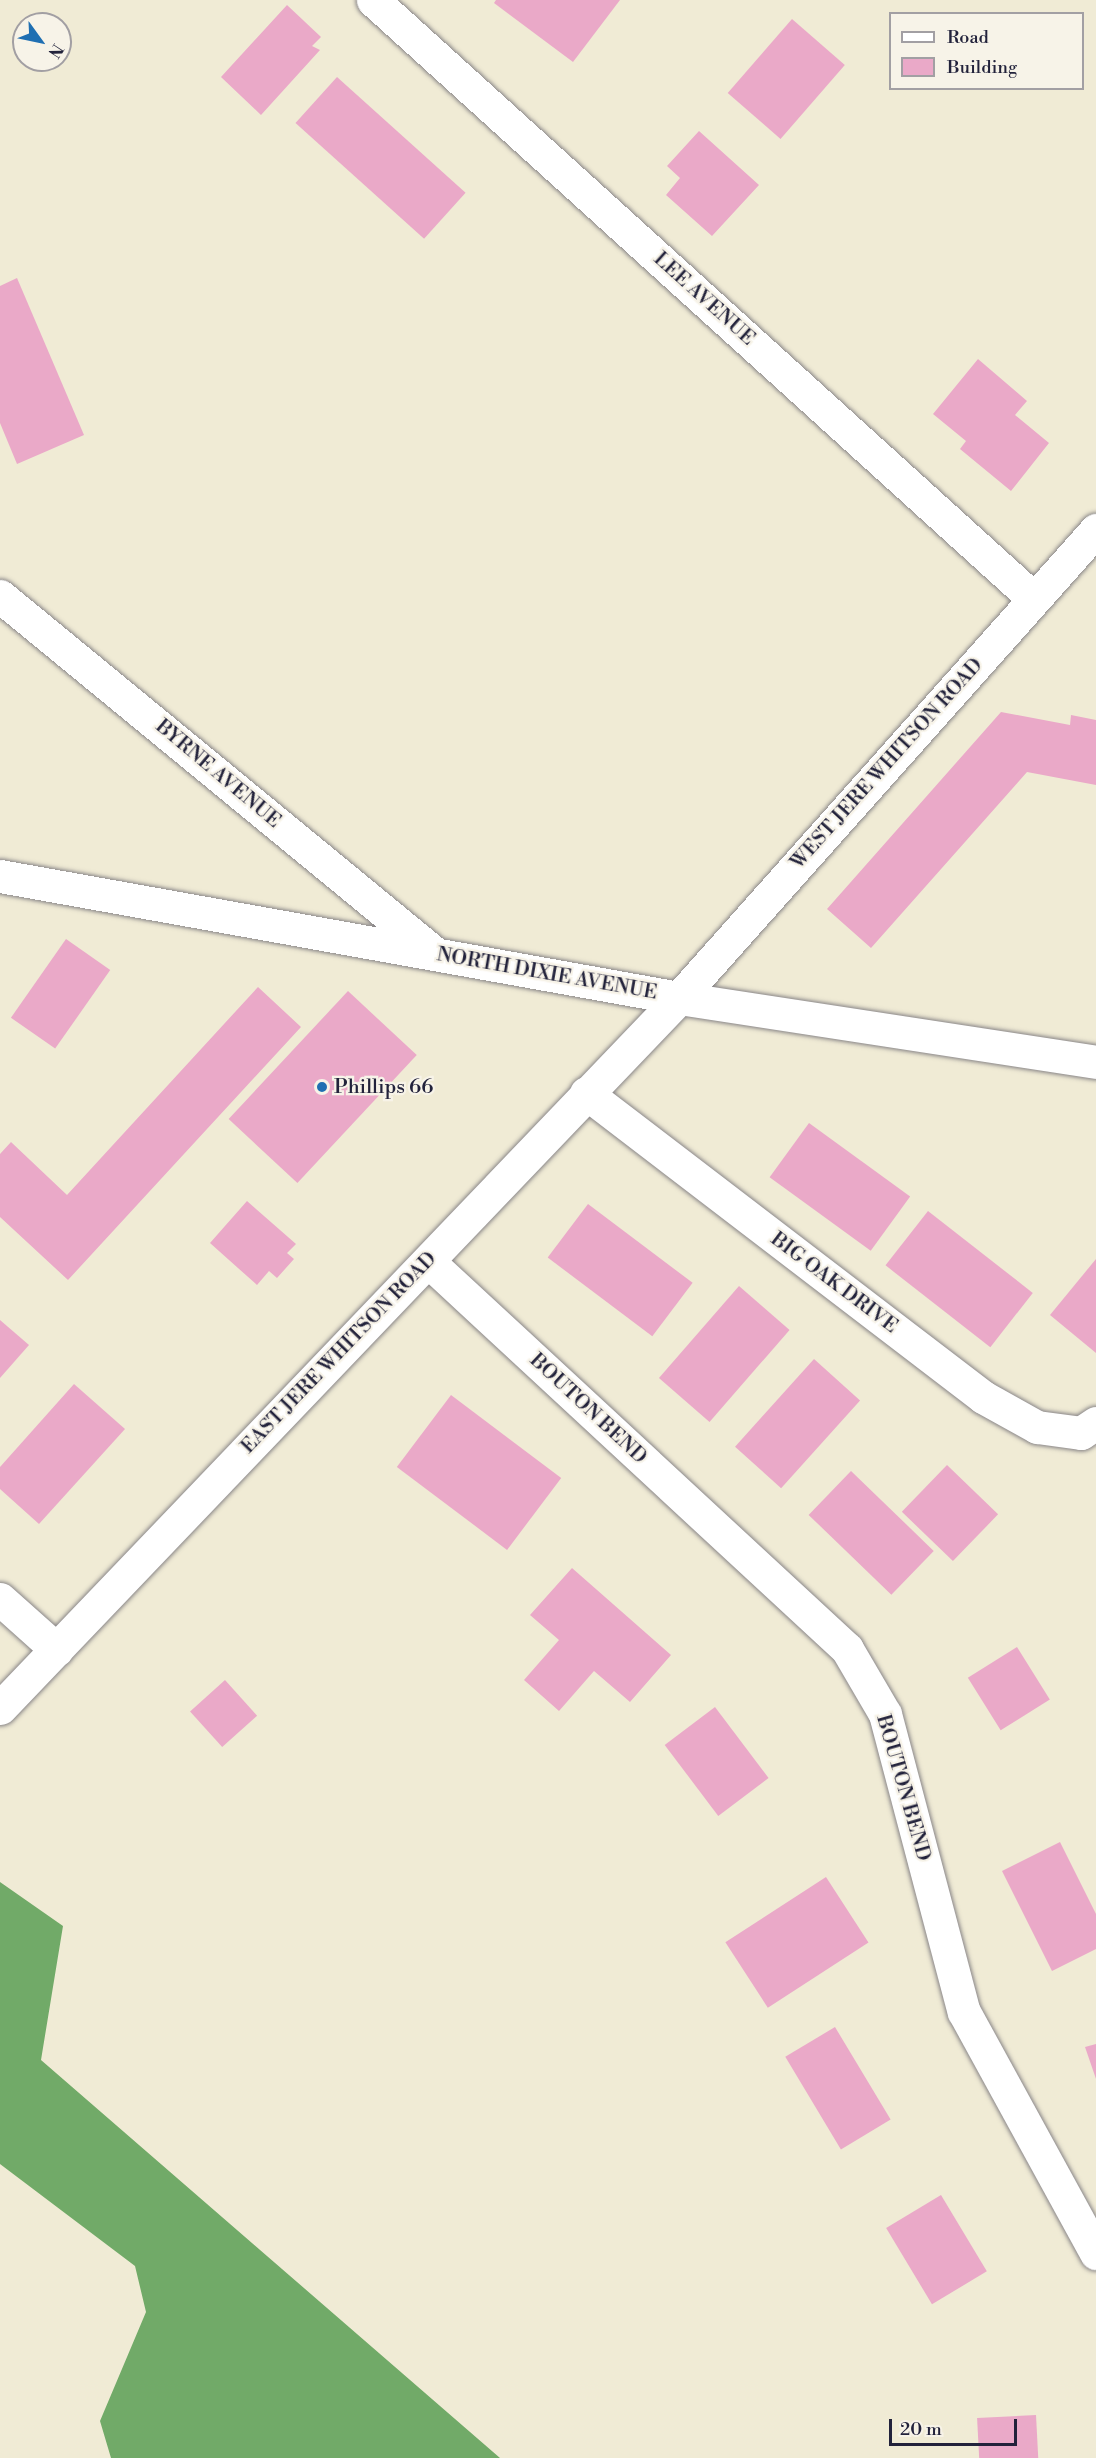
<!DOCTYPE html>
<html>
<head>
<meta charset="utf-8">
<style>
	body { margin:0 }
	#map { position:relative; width:1096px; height:2458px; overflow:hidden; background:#f0ebd5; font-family:"Libre Bodoni",serif }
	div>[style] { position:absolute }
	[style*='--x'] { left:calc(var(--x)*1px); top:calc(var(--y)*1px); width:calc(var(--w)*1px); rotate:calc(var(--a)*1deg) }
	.forest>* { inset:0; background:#71aa68 }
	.building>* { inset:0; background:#eaa9c8; transform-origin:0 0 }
	.roads { filter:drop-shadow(0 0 2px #898688) drop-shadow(0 0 2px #898688) }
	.minor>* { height:33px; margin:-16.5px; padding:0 16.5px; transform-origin:16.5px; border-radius:16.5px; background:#fff }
	.dots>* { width:16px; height:16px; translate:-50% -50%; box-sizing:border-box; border:3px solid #f7f3e8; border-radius:50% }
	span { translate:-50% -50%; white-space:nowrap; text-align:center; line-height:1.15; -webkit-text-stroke:4.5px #f7f3e8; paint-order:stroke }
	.street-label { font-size:20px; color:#22223b }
	.poi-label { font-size:20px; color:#22223b }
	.left { translate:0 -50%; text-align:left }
	.legend { position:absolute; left:889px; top:12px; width:195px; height:78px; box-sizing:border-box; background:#f7f3e8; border:2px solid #a29fa3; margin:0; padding:8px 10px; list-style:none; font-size:18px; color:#22223b }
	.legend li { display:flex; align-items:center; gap:12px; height:30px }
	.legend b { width:30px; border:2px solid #a29fa3 }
	.north { position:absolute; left:12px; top:12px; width:60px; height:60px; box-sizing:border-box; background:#f7f3e8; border:2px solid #a29fa3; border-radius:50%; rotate:123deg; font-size:16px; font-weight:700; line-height:24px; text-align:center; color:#22223b }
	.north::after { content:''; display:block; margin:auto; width:21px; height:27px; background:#1f6fb2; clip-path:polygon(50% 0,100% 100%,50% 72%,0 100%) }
	.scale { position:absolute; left:889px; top:2419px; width:128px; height:27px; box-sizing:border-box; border:3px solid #22223b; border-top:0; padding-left:8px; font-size:18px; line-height:21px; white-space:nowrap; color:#22223b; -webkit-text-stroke:4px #f7f3e8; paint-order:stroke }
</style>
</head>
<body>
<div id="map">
	<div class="forest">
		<div style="clip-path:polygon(0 1882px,63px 1926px,41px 2060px,500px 2458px,111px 2458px,100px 2421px,146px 2312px,135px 2266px,0 2164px)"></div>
	</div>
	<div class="building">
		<div style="clip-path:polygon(496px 0,620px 0,573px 62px,494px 3px)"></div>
		<div style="clip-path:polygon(287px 5px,321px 37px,312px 46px,320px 50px,261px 115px,221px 77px)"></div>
		<div style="left:792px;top:19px;width:70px;height:98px;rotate:41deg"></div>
		<div style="left:337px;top:77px;width:173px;height:62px;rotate:42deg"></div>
		<div style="clip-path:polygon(699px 131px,759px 185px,712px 236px,666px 195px,680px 178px,667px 166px)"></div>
		<div style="clip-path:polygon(17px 278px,84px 435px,17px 464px,0 423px,0 286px)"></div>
		<div style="clip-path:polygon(978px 359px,1027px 401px,1015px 415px,1049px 443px,1011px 491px,960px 449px,966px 441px,933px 414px)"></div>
		<div style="clip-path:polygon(1001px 712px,1070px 725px,1071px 715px,1096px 720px,1096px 785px,1027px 772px,871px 948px,827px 909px)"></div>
		<div style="left:66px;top:939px;width:54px;height:96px;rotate:35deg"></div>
		<div style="clip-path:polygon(258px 987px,301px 1027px,68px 1280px,0 1217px,0 1154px,11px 1142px,67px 1195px)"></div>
		<div style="left:348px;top:991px;width:94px;height:175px;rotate:43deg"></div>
		<div style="left:809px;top:1123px;width:125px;height:67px;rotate:36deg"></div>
		<div style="clip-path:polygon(247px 1201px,296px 1244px,287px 1253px,294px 1259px,277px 1278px,269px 1271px,257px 1285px,210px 1243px)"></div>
		<div style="left:588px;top:1204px;width:131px;height:67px;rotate:37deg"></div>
		<div style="left:928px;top:1211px;width:133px;height:69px;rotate:38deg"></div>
		<div style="clip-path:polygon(1096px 1259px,1096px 1353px,1050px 1315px)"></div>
		<div style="left:739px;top:1286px;width:67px;height:122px;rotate:41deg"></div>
		<div style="clip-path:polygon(0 1320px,29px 1345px,0 1378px)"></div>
		<div style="left:814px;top:1359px;width:62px;height:118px;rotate:42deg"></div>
		<div style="clip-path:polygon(74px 1384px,125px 1429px,39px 1524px,0 1489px,0 1467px)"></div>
		<div style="left:451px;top:1395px;width:138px;height:90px;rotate:37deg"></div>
		<div style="left:947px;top:1465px;width:71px;height:65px;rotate:44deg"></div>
		<div style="left:851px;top:1471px;width:115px;height:61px;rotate:44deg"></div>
		<div style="clip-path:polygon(572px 1568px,671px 1655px,630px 1702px,594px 1671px,559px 1711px,524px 1680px,559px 1640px,530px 1615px)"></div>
		<div style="left:1017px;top:1647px;width:62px;height:58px;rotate:58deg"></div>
		<div style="left:225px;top:1680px;width:48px;height:47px;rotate:48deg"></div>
		<div style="left:715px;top:1707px;width:89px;height:63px;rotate:53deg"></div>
		<div style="clip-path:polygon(1060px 1842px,1096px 1914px,1096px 1949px,1052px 1971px,1002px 1871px)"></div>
		<div style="left:826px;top:1877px;width:78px;height:120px;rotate:57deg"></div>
		<div style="left:835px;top:2027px;width:108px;height:58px;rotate:59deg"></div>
		<div style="clip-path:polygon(1096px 2044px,1096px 2079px,1085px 2047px)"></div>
		<div style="left:941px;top:2195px;width:89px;height:64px;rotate:59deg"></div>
		<div style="left:1036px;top:2415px;width:43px;height:59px;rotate:87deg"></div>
	</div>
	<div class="roads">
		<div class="minor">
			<div style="--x:373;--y:0;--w:892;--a:42.18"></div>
			<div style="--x:0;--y:596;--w:559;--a:39.41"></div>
			<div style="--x:0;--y:876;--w:690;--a:10.19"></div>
			<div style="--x:679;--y:998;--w:422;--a:8.7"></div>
			<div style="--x:586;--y:1093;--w:500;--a:37.44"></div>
			<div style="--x:983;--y:1397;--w:62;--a:29.1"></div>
			<div style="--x:1037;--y:1427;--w:44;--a:7.8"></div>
			<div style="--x:1081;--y:1433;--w:18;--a:-34"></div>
			<div style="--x:428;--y:1261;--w:571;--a:42.8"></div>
			<div style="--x:847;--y:1649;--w:75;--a:59.7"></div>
			<div style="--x:885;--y:1714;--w:308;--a:75.2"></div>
			<div style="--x:964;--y:2012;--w:275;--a:61.3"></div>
			<div style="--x:0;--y:1599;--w:76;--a:41.8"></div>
			<div style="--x:0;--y:1708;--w:982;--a:-46.28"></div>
			<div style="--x:679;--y:998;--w:627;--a:-48.3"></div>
		</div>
	</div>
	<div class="dots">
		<div style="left:322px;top:1087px;background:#1f6fb2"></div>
	</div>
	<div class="street-label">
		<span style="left:704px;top:299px;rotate:42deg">LEE AVENUE</span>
		<span style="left:887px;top:764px;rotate:-48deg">WEST JERE WHITSON ROAD</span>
		<span style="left:218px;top:774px;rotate:40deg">BYRNE AVENUE</span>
		<span style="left:547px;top:974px;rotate:10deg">NORTH DIXIE AVENUE</span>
		<span style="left:834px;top:1283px;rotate:37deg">BIG OAK DRIVE</span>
		<span style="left:339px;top:1353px;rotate:-46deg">EAST JERE WHITSON ROAD</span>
		<span style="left:588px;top:1409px;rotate:43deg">BOUTON BEND</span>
		<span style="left:903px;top:1788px;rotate:74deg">BOUTON BEND</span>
	</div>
	<div class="poi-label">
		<span class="left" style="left:334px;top:1087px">Phillips 66</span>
	</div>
	<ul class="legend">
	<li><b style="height:8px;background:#fff"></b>Road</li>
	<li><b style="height:16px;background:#eaa9c8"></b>Building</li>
	</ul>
	<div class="north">N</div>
	<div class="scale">20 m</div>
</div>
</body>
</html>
